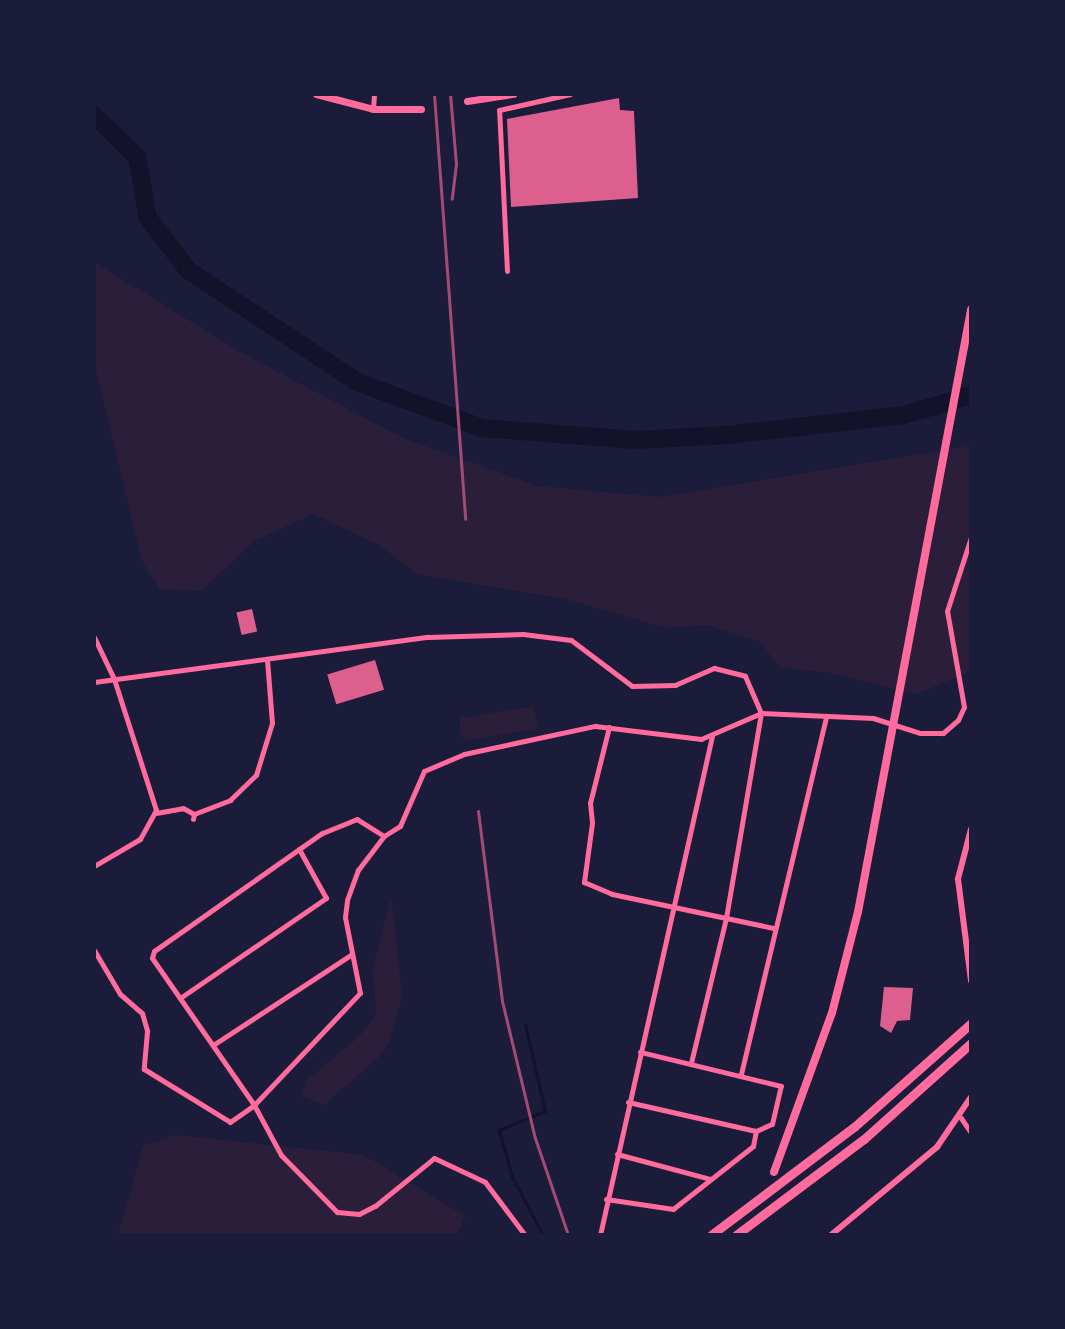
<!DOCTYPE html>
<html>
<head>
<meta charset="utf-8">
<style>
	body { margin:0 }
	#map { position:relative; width:1065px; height:1329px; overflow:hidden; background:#1b1b3a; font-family:"Sofia Sans Condensed",sans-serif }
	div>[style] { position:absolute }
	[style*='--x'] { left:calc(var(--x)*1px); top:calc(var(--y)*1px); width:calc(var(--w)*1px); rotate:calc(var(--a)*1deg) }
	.green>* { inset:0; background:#2a1e3b }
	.stream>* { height:3px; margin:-1.5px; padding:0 1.5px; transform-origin:1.5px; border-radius:1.5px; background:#12122b }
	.river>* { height:18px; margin:-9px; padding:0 9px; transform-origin:9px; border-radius:9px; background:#12122b }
	.building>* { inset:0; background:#dd5f8e; transform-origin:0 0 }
	.minor>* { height:5px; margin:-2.5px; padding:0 2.5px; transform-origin:2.5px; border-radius:2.5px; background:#ff6b9d }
	.tertiary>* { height:6px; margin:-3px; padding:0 3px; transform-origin:3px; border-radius:3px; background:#ff6b9d }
	.secondary>* { height:7px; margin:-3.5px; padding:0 3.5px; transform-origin:3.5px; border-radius:3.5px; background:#ff6b9d }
	.trunk>* { height:8px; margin:-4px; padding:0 4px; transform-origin:4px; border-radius:4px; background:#ff6b9d }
	.motorway>* { height:9px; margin:-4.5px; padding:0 4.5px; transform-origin:4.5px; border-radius:4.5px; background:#ff6b9d }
	.rail>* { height:3px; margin:-1.5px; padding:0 1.5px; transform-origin:1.5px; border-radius:1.5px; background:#a44b75 }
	span { translate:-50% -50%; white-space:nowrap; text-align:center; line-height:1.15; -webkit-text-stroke:8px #1b1b3a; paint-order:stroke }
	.frame { position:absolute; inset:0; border:96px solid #1b1b3a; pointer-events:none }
</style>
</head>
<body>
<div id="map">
	<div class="green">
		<div style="clip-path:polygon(94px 262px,242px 353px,403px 438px,537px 486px,658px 497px,971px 446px,971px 671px,917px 694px,825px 672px,780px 668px,760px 642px,707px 625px,667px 628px,565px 599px,418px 574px,377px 544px,313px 514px,255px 541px,200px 591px,160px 589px,142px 561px,94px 361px)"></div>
		<div style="clip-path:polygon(533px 706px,538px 728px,467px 741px,460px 733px,460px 718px)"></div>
		<div style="clip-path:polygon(391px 895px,402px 997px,389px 1043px,378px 1058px,324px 1105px,302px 1096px,307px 1080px,359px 1037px,376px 1014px,373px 969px)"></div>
		<div style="clip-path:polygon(176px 1135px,364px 1155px,465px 1216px,457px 1235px,118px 1235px,143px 1146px)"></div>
	</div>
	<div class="stream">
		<div style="--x:525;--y:1024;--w:89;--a:77.1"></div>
		<div style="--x:545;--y:1111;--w:50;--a:157.6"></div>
		<div style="--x:499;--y:1130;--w:49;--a:74.5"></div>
		<div style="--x:512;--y:1177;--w:66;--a:61.9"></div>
	</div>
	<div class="river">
		<div style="--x:94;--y:115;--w:60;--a:44.3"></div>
		<div style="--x:137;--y:157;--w:62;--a:79.8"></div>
		<div style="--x:148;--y:218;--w:66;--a:52.4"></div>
		<div style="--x:188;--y:270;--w:203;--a:33.5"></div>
		<div style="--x:357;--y:382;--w:133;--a:20.2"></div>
		<div style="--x:482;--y:428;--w:154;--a:4.5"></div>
		<div style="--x:636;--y:440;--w:92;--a:-3.1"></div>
		<div style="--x:728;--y:435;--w:177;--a:-6.5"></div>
		<div style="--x:904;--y:415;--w:70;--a:-16.6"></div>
	</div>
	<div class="building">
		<div style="clip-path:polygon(619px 98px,620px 110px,634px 111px,638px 198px,511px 207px,507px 119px)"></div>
		<div style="left:252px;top:609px;width:23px;height:16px;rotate:77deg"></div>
		<div style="left:375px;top:660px;width:31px;height:50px;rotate:73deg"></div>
		<div style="clip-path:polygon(884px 987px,913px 988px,910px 1020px,897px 1021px,891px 1033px,880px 1026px)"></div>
	</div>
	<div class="minor">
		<div style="--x:373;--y:109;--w:15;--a:-86"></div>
		<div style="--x:507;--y:271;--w:161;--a:-92.8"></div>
		<div style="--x:499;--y:110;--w:73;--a:-12.7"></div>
		<div style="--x:94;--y:637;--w:47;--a:64.5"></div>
		<div style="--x:114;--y:679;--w:138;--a:72.2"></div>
		<div style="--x:156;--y:810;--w:33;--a:119"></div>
		<div style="--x:140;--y:839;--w:53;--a:149.6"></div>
		<div style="--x:94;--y:682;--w:337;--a:-7.7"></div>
		<div style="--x:428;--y:637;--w:95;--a:-1.8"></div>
		<div style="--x:523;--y:634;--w:48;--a:7.1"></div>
		<div style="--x:571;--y:640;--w:76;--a:37"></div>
		<div style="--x:632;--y:686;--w:43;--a:-1.3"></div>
		<div style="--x:675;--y:685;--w:43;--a:-23.6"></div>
		<div style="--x:714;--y:668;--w:32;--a:14"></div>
		<div style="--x:745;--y:676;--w:40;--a:66.6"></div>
		<div style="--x:761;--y:713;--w:208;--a:99.7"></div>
		<div style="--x:726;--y:918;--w:149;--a:103.6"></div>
		<div style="--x:609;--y:727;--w:78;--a:104"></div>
		<div style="--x:590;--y:803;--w:20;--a:84"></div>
		<div style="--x:592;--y:823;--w:60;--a:97.7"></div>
		<div style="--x:584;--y:882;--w:30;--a:23"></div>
		<div style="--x:612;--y:894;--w:166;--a:11.9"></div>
		<div style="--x:156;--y:813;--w:27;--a:-10"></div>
		<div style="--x:183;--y:808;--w:13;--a:29"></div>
		<div style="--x:194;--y:814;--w:5;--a:101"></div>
		<div style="--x:194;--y:814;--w:39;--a:-21"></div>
		<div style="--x:230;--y:800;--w:36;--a:-44"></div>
		<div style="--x:256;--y:775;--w:54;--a:-72.9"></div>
		<div style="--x:272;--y:723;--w:64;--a:-94.5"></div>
		<div style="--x:384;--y:836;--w:32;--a:-148"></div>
		<div style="--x:357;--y:819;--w:38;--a:158"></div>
		<div style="--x:322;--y:833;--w:205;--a:144.9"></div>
		<div style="--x:154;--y:951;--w:7;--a:106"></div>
		<div style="--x:152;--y:958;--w:179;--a:55.2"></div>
		<div style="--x:254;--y:1105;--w:57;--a:61.6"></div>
		<div style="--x:281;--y:1155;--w:80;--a:45.5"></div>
		<div style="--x:337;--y:1212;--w:22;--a:5"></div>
		<div style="--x:359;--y:1214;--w:18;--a:-27"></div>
		<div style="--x:375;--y:1206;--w:76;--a:-39.1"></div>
		<div style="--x:434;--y:1158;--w:56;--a:25.2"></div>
		<div style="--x:485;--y:1182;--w:66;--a:53"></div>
		<div style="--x:94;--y:950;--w:51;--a:59.4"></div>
		<div style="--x:120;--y:994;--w:29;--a:41"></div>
		<div style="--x:142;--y:1013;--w:19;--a:74"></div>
		<div style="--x:147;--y:1031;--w:38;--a:95"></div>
		<div style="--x:144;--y:1069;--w:101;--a:31.6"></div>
		<div style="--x:230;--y:1122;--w:29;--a:-35"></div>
		<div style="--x:254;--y:1105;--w:154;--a:-46.6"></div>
		<div style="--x:360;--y:993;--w:77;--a:-101.2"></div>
		<div style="--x:345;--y:917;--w:17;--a:-83"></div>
		<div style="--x:347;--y:900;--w:32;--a:-70"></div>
		<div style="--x:358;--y:870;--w:43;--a:-52.6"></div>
		<div style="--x:384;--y:836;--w:19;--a:-32"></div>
		<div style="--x:400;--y:826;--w:60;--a:-66.4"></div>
		<div style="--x:424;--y:771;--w:43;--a:-23"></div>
		<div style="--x:464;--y:754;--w:134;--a:-12.1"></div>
		<div style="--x:595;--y:726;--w:107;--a:7"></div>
		<div style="--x:701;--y:739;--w:65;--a:-23.4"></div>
		<div style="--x:761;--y:713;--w:112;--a:2.6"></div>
		<div style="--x:873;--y:718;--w:49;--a:17.7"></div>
		<div style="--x:920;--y:733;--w:23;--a:0"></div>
		<div style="--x:943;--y:733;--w:20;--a:-41"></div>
		<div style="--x:958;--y:720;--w:14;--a:-65"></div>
		<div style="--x:964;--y:707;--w:97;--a:-100"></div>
		<div style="--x:947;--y:611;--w:78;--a:-72"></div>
		<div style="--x:180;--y:998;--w:177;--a:-34.4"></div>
		<div style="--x:326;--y:898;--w:56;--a:-118.9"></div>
		<div style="--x:213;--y:1045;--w:166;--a:-33.2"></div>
		<div style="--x:741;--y:1074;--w:368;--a:-76.6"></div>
		<div style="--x:628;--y:1102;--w:131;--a:12.8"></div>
		<div style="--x:961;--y:1118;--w:18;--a:56"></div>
		<div style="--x:617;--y:1154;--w:96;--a:15"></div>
		<div style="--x:606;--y:1199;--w:68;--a:8.5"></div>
		<div style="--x:673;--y:1209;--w:102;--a:-38.2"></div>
		<div style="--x:753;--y:1146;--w:15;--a:-79"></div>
		<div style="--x:756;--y:1131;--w:17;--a:-24"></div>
		<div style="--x:772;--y:1124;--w:39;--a:-77"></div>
		<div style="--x:781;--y:1086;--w:145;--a:-166.4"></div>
		<div style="--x:600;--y:1235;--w:511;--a:-77.35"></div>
	</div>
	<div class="tertiary">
		<div style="--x:971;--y:829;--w:52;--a:104.6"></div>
		<div style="--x:958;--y:879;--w:103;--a:82.7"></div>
		<div style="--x:831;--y:1235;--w:138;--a:-39.7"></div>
		<div style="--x:937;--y:1147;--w:60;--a:-55.8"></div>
	</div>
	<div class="secondary">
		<div style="--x:316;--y:94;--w:59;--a:14.7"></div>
		<div style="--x:373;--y:109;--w:48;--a:0"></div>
		<div style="--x:467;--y:101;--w:47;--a:-8.7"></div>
	</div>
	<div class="trunk">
		<div style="--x:774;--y:1172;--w:169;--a:-70"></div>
		<div style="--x:832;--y:1013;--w:104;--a:-75.6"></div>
		<div style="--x:858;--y:912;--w:613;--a:-79.37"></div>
	</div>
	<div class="motorway">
		<div style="--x:711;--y:1235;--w:179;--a:-37.1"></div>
		<div style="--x:854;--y:1127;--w:157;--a:-41.6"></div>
		<div style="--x:736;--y:1235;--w:160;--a:-36.9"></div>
		<div style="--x:864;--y:1139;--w:144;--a:-41.9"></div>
	</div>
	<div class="rail">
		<div style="--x:434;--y:94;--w:426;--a:85.8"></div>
		<div style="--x:450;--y:94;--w:70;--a:85.1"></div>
		<div style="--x:456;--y:164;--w:35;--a:97"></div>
		<div style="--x:478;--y:811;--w:192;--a:82.8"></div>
		<div style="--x:502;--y:1001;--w:141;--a:76.5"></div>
		<div style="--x:535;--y:1138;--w:102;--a:71.2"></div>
	</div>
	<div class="frame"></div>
</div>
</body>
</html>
